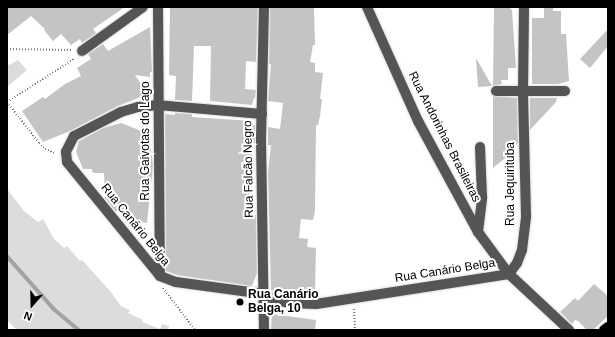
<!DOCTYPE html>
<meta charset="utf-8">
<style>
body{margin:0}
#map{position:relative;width:615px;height:337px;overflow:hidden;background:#fff;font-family:Helvetica,sans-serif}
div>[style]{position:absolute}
.green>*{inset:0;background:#dcdcdc}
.stream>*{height:3.5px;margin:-1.75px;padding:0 1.75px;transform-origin:1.75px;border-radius:1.75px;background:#a3a3a3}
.building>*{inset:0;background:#c4c4c4}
.path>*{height:2px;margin-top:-1px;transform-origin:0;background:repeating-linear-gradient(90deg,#777 0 1px,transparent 0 3px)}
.roads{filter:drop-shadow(0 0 1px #dbdbdb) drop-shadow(0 0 1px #dbdbdb)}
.minor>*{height:10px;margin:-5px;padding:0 5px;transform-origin:5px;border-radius:5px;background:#555}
.major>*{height:10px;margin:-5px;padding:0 5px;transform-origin:5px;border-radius:5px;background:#000}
.dots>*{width:11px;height:11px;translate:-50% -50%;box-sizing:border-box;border:2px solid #fff;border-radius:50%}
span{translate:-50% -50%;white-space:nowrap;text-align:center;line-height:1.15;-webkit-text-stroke:4px #fff;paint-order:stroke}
.street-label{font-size:12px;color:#000}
.poi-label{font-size:12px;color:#000;font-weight:700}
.left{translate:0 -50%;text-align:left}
.frame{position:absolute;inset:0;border:8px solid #000;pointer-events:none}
.north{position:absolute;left:12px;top:285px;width:40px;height:40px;-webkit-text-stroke:3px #fff;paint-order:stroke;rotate:200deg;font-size:11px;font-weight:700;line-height:16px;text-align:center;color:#000}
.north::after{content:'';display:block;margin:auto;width:14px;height:18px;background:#000;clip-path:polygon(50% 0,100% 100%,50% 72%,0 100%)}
</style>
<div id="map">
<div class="green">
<div style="clip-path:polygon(18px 60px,27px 70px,7px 87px,7px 63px,9px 65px)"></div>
<div style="clip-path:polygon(7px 189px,24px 211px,38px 222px,43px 219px,54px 239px,64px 248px,67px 246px,80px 261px,82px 260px,110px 291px,121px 306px,130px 310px,128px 313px,143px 320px,142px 322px,160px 329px,162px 324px,169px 326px,168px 330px,17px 330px,7px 320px)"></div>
</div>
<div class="stream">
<div style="left:7px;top:256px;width:71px;rotate:48.4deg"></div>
<div style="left:54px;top:309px;width:33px;rotate:40deg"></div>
</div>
<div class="building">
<div style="clip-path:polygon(7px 7px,125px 7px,93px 29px,96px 33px,82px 43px,80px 39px,71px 45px,61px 34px,53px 41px,44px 30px,45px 29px,31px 16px,7px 35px)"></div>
<div style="clip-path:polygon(170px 7px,258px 7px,256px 62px,246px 61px,245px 89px,256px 90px,255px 98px,254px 98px,252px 105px,210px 101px,211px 46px,194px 46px,192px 101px,175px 100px,176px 76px,169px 75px)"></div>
<div style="clip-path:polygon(270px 7px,314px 7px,315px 45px,313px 45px,310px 62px,315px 63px,315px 72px,323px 73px,320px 99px,322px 99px,320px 116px,318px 125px,316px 125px,315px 211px,313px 220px,301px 219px,299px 238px,308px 239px,307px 247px,316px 248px,315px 291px,311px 290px,310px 297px,290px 297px,271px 290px,268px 172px,271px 145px,268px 145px,268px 127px,280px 129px,283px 103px,268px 101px,271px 64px,269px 64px)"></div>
<div style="clip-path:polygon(494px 7px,509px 7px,512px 10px,516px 68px,508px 68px,508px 80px,501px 80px,502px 84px,493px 86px)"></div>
<div style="clip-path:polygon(544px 7px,553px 7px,553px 11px,561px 11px,561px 34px,566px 34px,569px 81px,558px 84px,532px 84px,532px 18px,544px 18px)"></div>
<div style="clip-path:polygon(150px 27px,152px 72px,150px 72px,150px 77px,135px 75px,148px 94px,118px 106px,70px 131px,43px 142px,22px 111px,43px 97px,45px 99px,65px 84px,81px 76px,77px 68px,91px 59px,88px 54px,103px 44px,108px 51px)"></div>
<div style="clip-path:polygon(608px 29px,608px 46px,590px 68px,580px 59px)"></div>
<div style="clip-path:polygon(476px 58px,492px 86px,478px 87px)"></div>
<div style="clip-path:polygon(493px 96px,517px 98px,518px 143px,513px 148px,509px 148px,509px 155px,493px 168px)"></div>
<div style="clip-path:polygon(530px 98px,557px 98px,556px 102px,530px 130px)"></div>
<div style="clip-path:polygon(175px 113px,192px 114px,192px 117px,252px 121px,252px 125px,255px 125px,255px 143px,252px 143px,251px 215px,256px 215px,257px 273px,252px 286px,177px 275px,166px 271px,165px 114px,175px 115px)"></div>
<div style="clip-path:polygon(121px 123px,149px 134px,153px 165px,147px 223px,132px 221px,133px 213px,115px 211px,105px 198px,104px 173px,95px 173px,92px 172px,92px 169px,83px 169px,76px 152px,79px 141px,103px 128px)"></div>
<div style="clip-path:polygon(594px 284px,608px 296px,608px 316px,593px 330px,587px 330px,578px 321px,575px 320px,572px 324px,560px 312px,575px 298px,578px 301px)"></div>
<div style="clip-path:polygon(272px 314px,316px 320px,315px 330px,271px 330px)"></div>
</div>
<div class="path">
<div style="left:7px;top:49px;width:65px;rotate:0.9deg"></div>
<div style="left:7px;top:102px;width:80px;rotate:-32.7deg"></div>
<div style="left:7px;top:102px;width:52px;rotate:52deg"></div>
<div style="left:39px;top:143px;width:8px;rotate:45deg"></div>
<div style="left:45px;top:149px;width:11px;rotate:22deg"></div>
<div style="left:163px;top:288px;width:53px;rotate:52.7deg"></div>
<div style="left:354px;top:309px;width:21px;rotate:87deg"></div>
</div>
<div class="roads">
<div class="minor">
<div style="left:158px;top:7px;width:269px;rotate:89.6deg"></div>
<div style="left:264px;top:7px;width:133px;rotate:91.3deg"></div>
<div style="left:261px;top:140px;width:190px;rotate:89.1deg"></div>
<div style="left:367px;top:7px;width:125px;rotate:65.9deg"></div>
<div style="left:418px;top:121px;width:126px;rotate:61.6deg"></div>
<div style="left:478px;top:232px;width:52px;rotate:53.6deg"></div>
<div style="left:509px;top:274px;width:82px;rotate:43deg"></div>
<div style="left:82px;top:51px;width:75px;rotate:-35.8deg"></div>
<div style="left:496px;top:91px;width:69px"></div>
<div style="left:262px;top:114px;width:104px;rotate:-175.1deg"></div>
<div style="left:158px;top:105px;width:20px;rotate:174deg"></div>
<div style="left:138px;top:107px;width:18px;rotate:164deg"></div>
<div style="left:121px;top:112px;width:53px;rotate:152.9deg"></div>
<div style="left:74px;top:136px;width:18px;rotate:117deg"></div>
<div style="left:66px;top:152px;width:10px;rotate:84deg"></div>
<div style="left:67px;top:162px;width:147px;rotate:50.8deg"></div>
<div style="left:160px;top:276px;width:17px;rotate:21deg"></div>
<div style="left:176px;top:282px;width:89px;rotate:7.8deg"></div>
<div style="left:264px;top:294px;width:13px;rotate:29deg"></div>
<div style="left:275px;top:300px;width:14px;rotate:12deg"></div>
<div style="left:289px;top:303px;width:27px;rotate:2deg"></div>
<div style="left:316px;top:304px;width:195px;rotate:-8.8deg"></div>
<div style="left:478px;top:232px;width:35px;rotate:-83deg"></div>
<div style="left:482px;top:197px;width:50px;rotate:-92.3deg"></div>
<div style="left:509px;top:274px;width:14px;rotate:-54deg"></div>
<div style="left:517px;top:263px;width:14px;rotate:-69deg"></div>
<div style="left:522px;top:250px;width:34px;rotate:-83deg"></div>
<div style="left:526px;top:216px;width:125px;rotate:-91.4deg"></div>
<div style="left:523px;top:91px;width:84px;rotate:-89.3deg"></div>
</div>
<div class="major">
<div style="left:604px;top:330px;width:5px;rotate:-37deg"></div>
</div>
</div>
<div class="dots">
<div style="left:240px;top:302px;background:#000"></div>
</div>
<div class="street-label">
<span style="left:444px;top:137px;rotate:63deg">Rua Andorinhas Brasileiras</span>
<span style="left:146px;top:141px;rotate:-90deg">Rua Gaivotas do Lago</span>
<span style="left:249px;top:169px;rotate:-91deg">Rua Falcão Negro</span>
<span style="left:511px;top:184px;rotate:-90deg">Rua Jequirituba</span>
<span style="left:135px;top:225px;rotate:51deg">Rua Canário Belga</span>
<span style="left:445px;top:271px;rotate:-9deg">Rua Canário Belga</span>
</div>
<div class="poi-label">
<span class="left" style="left:248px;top:302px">Rua Canário<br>Belga, 10</span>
</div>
<div class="frame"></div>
<div class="north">N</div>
</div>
